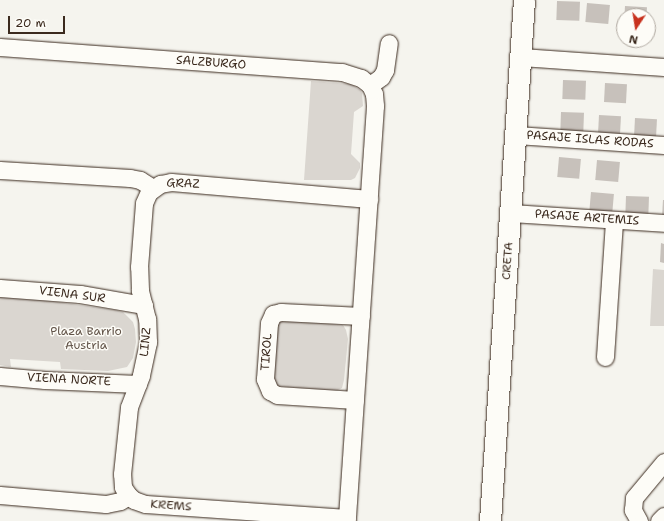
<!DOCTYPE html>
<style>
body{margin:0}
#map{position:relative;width:664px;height:521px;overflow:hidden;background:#f5f4ee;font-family:"Shantell Sans",sans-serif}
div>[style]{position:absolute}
.green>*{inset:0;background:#dad6d0}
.building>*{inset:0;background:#c7c1bb;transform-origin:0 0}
.roads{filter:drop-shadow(0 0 1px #3b2a1e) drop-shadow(0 0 1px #3b2a1e)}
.minor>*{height:17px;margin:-8.5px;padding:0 8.5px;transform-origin:8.5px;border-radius:8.5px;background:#fdfcf7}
.tertiary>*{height:21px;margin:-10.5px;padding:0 10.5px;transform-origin:10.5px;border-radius:10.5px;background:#fdfcf7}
span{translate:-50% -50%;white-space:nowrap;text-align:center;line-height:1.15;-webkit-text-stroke:3px #fdfcf7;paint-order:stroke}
.street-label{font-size:12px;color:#3b2a1e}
.park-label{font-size:12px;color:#63554a}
.north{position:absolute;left:616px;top:8px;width:40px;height:40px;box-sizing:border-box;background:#fdfcf7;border:1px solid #afa8a0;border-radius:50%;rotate:192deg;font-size:11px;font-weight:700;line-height:16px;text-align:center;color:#3b2a1e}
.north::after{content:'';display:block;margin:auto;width:14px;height:18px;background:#c8321e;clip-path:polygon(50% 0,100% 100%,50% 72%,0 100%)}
.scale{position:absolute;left:8px;top:16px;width:57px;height:18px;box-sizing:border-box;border:2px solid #3b2a1e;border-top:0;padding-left:5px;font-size:12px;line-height:14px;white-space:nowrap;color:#3b2a1e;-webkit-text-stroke:3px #fdfcf7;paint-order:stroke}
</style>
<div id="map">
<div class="green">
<div style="clip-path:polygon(311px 81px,351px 84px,360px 90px,362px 93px,363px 106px,354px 112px,351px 154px,360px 163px,360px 168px,355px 178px,351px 180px,304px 180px)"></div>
<div style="clip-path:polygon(653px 269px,664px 270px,664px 326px,650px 326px)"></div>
<div style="clip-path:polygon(0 296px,43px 300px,115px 310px,123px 312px,133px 322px,135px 329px,136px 342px,133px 358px,127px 367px,108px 371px,61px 369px,60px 362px,10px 359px,11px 367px,0 365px)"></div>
<div style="clip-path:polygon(284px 320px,343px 325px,346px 330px,348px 339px,344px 380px,342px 388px,336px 391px,276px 386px,272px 378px,275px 329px,281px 321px)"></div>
</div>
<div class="building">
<div style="left:557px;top:1px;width:23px;height:19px;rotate:2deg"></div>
<div style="left:587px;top:3px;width:23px;height:19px;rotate:5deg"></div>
<div style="left:625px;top:6px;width:22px;height:10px;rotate:3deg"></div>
<div style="left:563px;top:80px;width:23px;height:19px;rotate:2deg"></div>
<div style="left:605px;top:83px;width:22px;height:19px;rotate:3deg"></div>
<div style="left:561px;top:112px;width:23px;height:19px;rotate:2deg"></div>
<div style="left:599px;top:115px;width:22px;height:19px;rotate:3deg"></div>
<div style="left:635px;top:118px;width:22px;height:19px;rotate:3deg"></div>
<div style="left:559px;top:157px;width:22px;height:20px;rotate:5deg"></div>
<div style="left:597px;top:160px;width:23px;height:20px;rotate:5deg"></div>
<div style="left:591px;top:192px;width:23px;height:20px;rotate:5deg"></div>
<div style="left:626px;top:196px;width:23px;height:19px;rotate:2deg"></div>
<div style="clip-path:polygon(663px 200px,664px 200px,664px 217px,662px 217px)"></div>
<div style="clip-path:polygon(661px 243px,664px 244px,664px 263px,660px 262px)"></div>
</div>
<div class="roads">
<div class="minor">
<div style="left:0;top:47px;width:343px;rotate:4.2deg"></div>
<div style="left:342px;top:72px;width:20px;rotate:18deg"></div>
<div style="left:361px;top:78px;width:11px;rotate:38deg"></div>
<div style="left:370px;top:85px;width:10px;rotate:66deg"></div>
<div style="left:374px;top:94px;width:12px;rotate:85deg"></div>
<div style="left:375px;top:106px;width:416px;rotate:93.9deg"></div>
<div style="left:521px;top:57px;width:143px;rotate:4deg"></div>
<div style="left:370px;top:85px;width:14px;rotate:-36deg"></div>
<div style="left:381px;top:77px;width:8px;rotate:-60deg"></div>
<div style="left:385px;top:70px;width:27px;rotate:-82deg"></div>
<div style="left:516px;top:135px;width:148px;rotate:3.9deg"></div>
<div style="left:0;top:170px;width:130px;rotate:3.5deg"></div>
<div style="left:130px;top:178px;width:10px;rotate:11deg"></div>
<div style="left:140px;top:180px;width:15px;rotate:32deg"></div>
<div style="left:511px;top:213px;width:153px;rotate:3.7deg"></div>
<div style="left:0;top:288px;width:80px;rotate:4.3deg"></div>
<div style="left:80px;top:294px;width:65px;rotate:9.8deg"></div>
<div style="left:605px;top:357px;width:137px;rotate:-86.2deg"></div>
<div style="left:0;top:376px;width:45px;rotate:5.1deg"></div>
<div style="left:45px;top:380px;width:93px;rotate:2.5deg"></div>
<div style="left:355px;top:400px;width:78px;rotate:-176.3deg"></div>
<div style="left:277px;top:395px;width:8px;rotate:-150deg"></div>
<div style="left:270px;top:391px;width:13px;rotate:-113deg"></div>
<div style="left:265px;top:379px;width:56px;rotate:-85.9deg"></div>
<div style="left:269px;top:323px;width:10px;rotate:-66deg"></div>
<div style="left:273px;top:314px;width:8px;rotate:-14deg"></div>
<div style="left:281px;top:312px;width:80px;rotate:2.9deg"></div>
<div style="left:0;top:495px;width:106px;rotate:4.9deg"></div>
<div style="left:106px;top:504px;width:14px;rotate:-12deg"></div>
<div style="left:120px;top:501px;width:10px;rotate:-29deg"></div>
<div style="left:347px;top:518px;width:202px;rotate:-176deg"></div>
<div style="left:145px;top:504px;width:12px;rotate:-160deg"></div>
<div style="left:134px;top:500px;width:6px;rotate:-141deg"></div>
<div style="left:129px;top:496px;width:11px;rotate:-124deg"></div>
<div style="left:123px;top:487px;width:13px;rotate:-94deg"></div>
<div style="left:122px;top:474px;width:67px;rotate:-84deg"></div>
<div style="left:129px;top:407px;width:34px;rotate:-69deg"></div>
<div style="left:141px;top:375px;width:34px;rotate:-78deg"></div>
<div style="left:148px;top:342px;width:23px;rotate:-92deg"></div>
<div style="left:147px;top:319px;width:30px;rotate:-104deg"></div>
<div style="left:140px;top:290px;width:23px;rotate:-92deg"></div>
<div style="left:139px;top:267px;width:64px;rotate:-85.5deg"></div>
<div style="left:144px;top:203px;width:12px;rotate:-66deg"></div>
<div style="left:149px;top:192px;width:14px;rotate:-36deg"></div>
<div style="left:160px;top:184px;width:11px;rotate:-10deg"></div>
<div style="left:171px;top:182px;width:199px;rotate:4.9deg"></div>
<div style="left:639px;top:521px;width:13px;rotate:-119deg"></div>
<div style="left:633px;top:510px;width:12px;rotate:-85deg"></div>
<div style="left:634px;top:498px;width:47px;rotate:-50.2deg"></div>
<div style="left:659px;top:521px;width:7px;rotate:-45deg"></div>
</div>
<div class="tertiary">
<div style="left:490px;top:521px;width:522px;rotate:-86.27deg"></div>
</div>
</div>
<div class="street-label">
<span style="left:211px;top:63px;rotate:4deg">SALZBURGO</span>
<span style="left:590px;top:140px;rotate:4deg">PASAJE ISLAS RODAS</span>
<span style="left:183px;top:184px;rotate:2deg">GRAZ</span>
<span style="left:587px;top:218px;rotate:4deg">PASAJE ARTEMIS</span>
<span style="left:508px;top:261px;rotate:-86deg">CRETA</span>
<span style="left:72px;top:295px;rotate:7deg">VIENA SUR</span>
<span style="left:146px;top:342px;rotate:-85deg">LINZ</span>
<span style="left:267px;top:352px;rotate:-86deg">TIROL</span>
<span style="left:69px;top:380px;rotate:3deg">VIENA NORTE</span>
<span style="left:171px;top:506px;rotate:4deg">KREMS</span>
</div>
<div class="park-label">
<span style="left:86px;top:339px">Plaza Barrio<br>Austria</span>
</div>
<div class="north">N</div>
<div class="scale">20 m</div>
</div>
